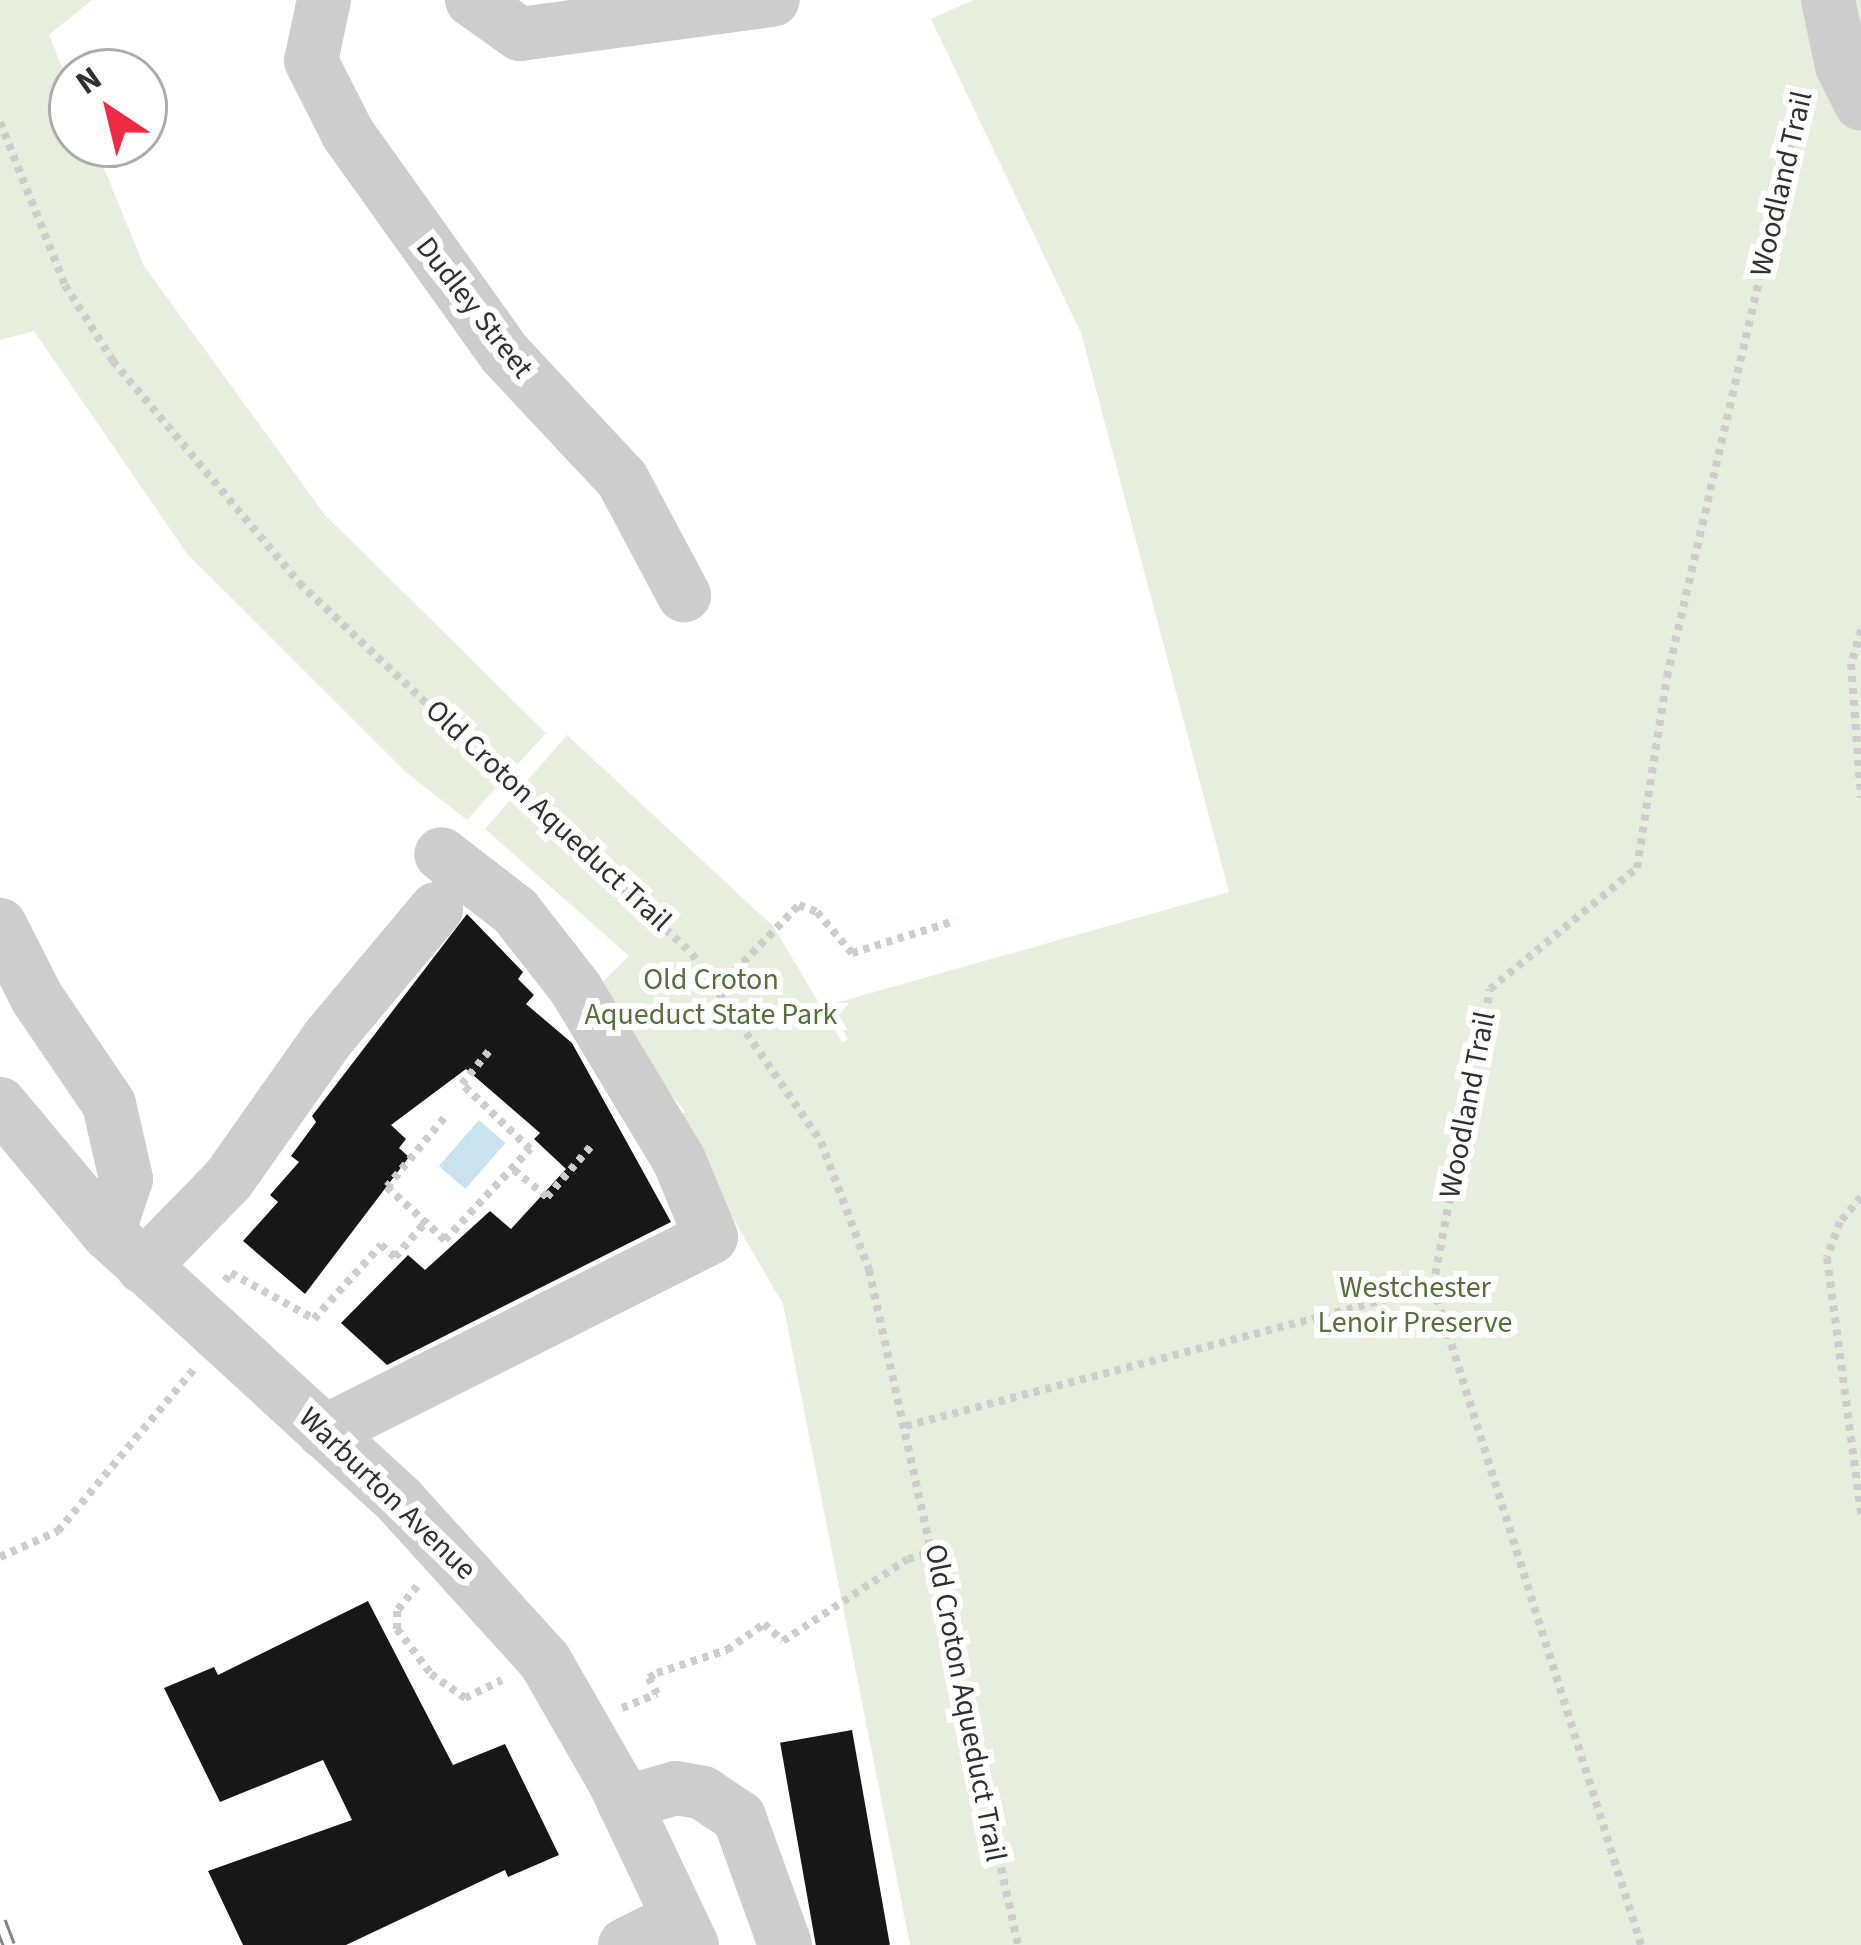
<!DOCTYPE html>
<style>
body{margin:0}
#map{position:relative;width:1861px;height:1945px;overflow:hidden;background:#fff;font-family:"Source Sans 3",sans-serif}
div>[style]{position:absolute}
.green>*{inset:0;background:#e7eede}
.water>*{inset:0;background:#c9e2ee;transform-origin:0 0}
.building>*{inset:0;background:#171717;transform-origin:0 0}
.path>*{height:8px;margin-top:-4px;transform-origin:0;background:repeating-linear-gradient(90deg,#cdcdcd 0 6px,transparent 0 12px)}
.minor>*{height:54px;margin:-27px;padding:0 27px;transform-origin:27px;border-radius:27px;background:#cdcdcd}
.rail>*{height:14px;margin-top:-7px;transform-origin:0;background:repeating-linear-gradient(90deg,#fff 0 27px,#858585 0 54px);box-sizing:border-box;border-block:3px solid #858585}
span{translate:-50% -50%;white-space:nowrap;text-align:center;line-height:1.15;-webkit-text-stroke:12px #fff;paint-order:stroke}
.street-label{font-size:30px;color:#303030}
.park-label{font-size:30px;color:#566f3b}
.north{position:absolute;left:48px;top:48px;width:120px;height:120px;box-sizing:border-box;background:#fff;border:3px solid #acacac;border-radius:50%;rotate:325deg;font-size:33px;font-weight:700;line-height:48px;text-align:center;color:#303030}
.north::after{content:'';display:block;margin:auto;width:42px;height:54px;background:#ee2b45;clip-path:polygon(50% 0,100% 100%,50% 72%,0 100%)}
</style>
<div id="map">
<div class="green">
<div style="clip-path:polygon(0 0,92px 0,49px 35px,72px 91px,72px 144px,94px 144px,144px 266px,325px 515px,546px 733px,467px 820px,407px 773px,188px 555px,34px 331px,0 340px)"></div>
<div style="clip-path:polygon(973px 0,1861px 0,1861px 1945px,910px 1945px,783px 1304px,674px 1118px,685px 1112px,592px 992px,629px 956px,485px 829px,567px 735px,773px 926px,842px 1042px,848px 1039px,828px 1005px,1229px 892px,1081px 333px,931px 19px)"></div>
</div>
<div class="water">
<div style="left:479px;top:1120px;width:35px;height:61px;rotate:41deg"></div>
</div>
<div class="building">
<div style="clip-path:polygon(467px 914px,523px 972px,518px 979px,534px 995px,526px 1004px,572px 1043px,671px 1222px,387px 1365px,341px 1323px,408px 1255px,425px 1270px,490px 1211px,511px 1229px,566px 1169px,534px 1139px,540px 1133px,466px 1069px,391px 1125px,406px 1139px,399px 1148px,409px 1157px,305px 1294px,243px 1241px,278px 1202px,270px 1195px,299px 1162px,291px 1156px,316px 1122px,312px 1116px)"></div>
<div style="clip-path:polygon(368px 1601px,453px 1765px,505px 1744px,559px 1855px,508px 1877px,505px 1870px,346px 1945px,243px 1945px,208px 1871px,352px 1820px,323px 1760px,220px 1802px,164px 1688px,214px 1667px,218px 1675px)"></div>
<div style="left:852px;top:1730px;width:218px;height:73px;rotate:80deg"></div>
</div>
<div class="path">
<div style="left:0;top:122px;width:175px;rotate:68.3deg"></div>
<div style="left:65px;top:285px;width:90px;rotate:57.7deg"></div>
<div style="left:113px;top:361px;width:290px;rotate:50deg"></div>
<div style="left:299px;top:583px;width:540px;rotate:43.35deg"></div>
<div style="left:692px;top:954px;width:228px;rotate:55.5deg"></div>
<div style="left:821px;top:1142px;width:137px;rotate:69.4deg"></div>
<div style="left:869px;top:1270px;width:691px;rotate:77.55deg"></div>
<div style="left:1861px;top:630px;width:35px;rotate:106deg"></div>
<div style="left:1851px;top:664px;width:134px;rotate:85.7deg"></div>
<div style="left:718px;top:988px;width:116px;rotate:-45.7deg"></div>
<div style="left:799px;top:905px;width:19px;rotate:21deg"></div>
<div style="left:817px;top:912px;width:54px;rotate:49.5deg"></div>
<div style="left:852px;top:953px;width:108px;rotate:-17.3deg"></div>
<div style="left:444px;top:1118px;width:89px;rotate:129.6deg"></div>
<div style="left:387px;top:1187px;width:79px;rotate:42.4deg"></div>
<div style="left:445px;top:1240px;width:125px;rotate:-47deg"></div>
<div style="left:530px;top:1149px;width:94px;rotate:-136.3deg"></div>
<div style="left:462px;top:1084px;width:43px;rotate:-50.7deg"></div>
<div style="left:514px;top:1170px;width:43px;rotate:39.3deg"></div>
<div style="left:547px;top:1197px;width:69px;rotate:-49.1deg"></div>
<div style="left:1861px;top:1197px;width:33px;rotate:130deg"></div>
<div style="left:1840px;top:1222px;width:38px;rotate:110deg"></div>
<div style="left:1827px;top:1258px;width:258px;rotate:82.4deg"></div>
<div style="left:225px;top:1281px;width:10px;rotate:-53deg"></div>
<div style="left:231px;top:1273px;width:95px;rotate:29deg"></div>
<div style="left:314px;top:1319px;width:100px;rotate:-47.8deg"></div>
<div style="left:381px;top:1245px;width:18px;rotate:41deg"></div>
<div style="left:395px;top:1257px;width:45px;rotate:-48.6deg"></div>
<div style="left:906px;top:1426px;width:545px;rotate:-14.78deg"></div>
<div style="left:0;top:1557px;width:64px;rotate:-24.1deg"></div>
<div style="left:58px;top:1531px;width:212px;rotate:-50deg"></div>
<div style="left:417px;top:1586px;width:32px;rotate:129deg"></div>
<div style="left:397px;top:1611px;width:18px;rotate:90deg"></div>
<div style="left:397px;top:1629px;width:56px;rotate:52.9deg"></div>
<div style="left:431px;top:1674px;width:42px;rotate:35.2deg"></div>
<div style="left:465px;top:1698px;width:41px;rotate:-25.9deg"></div>
<div style="left:622px;top:1708px;width:38px;rotate:-22deg"></div>
<div style="left:657px;top:1694px;width:18px;rotate:-117deg"></div>
<div style="left:649px;top:1678px;width:9px;rotate:-32deg"></div>
<div style="left:657px;top:1673px;width:74px;rotate:-18.2deg"></div>
<div style="left:727px;top:1650px;width:45px;rotate:-35.1deg"></div>
<div style="left:764px;top:1624px;width:25px;rotate:42deg"></div>
<div style="left:783px;top:1641px;width:149px;rotate:-33.3deg"></div>
<div style="left:908px;top:1559px;width:28px;rotate:-17deg"></div>
<div style="left:1641px;top:1945px;width:691px;rotate:-107.52deg"></div>
<div style="left:1433px;top:1286px;width:302px;rotate:-79.1deg"></div>
<div style="left:1490px;top:989px;width:190px;rotate:-39.5deg"></div>
<div style="left:1637px;top:868px;width:193px;rotate:-81.1deg"></div>
<div style="left:1667px;top:677px;width:602px;rotate:-76.93deg"></div>
</div>
<div class="minor">
<div style="left:324px;top:0;width:62px;rotate:102deg"></div>
<div style="left:311px;top:61px;width:82px;rotate:63.1deg"></div>
<div style="left:348px;top:134px;width:270px;rotate:54.5deg"></div>
<div style="left:505px;top:354px;width:171px;rotate:46.9deg"></div>
<div style="left:622px;top:479px;width:132px;rotate:61.9deg"></div>
<div style="left:472px;top:0;width:59px;rotate:35.3deg"></div>
<div style="left:520px;top:34px;width:255px;rotate:-7.7deg"></div>
<div style="left:1828px;top:0;width:67px;rotate:78deg"></div>
<div style="left:1842px;top:66px;width:42px;rotate:63.4deg"></div>
<div style="left:0;top:925px;width:82px;rotate:63.1deg"></div>
<div style="left:37px;top:998px;width:128px;rotate:55.8deg"></div>
<div style="left:109px;top:1104px;width:77px;rotate:77.2deg"></div>
<div style="left:126px;top:1179px;width:57px;rotate:108.4deg"></div>
<div style="left:0;top:1104px;width:168px;rotate:50.1deg"></div>
<div style="left:108px;top:1233px;width:396px;rotate:42.5deg"></div>
<div style="left:400px;top:1501px;width:216px;rotate:47.8deg"></div>
<div style="left:545px;top:1661px;width:138px;rotate:60.1deg"></div>
<div style="left:614px;top:1781px;width:182px;rotate:64.6deg"></div>
<div style="left:143px;top:1267px;width:122px;rotate:-45.7deg"></div>
<div style="left:228px;top:1180px;width:175px;rotate:-54.8deg"></div>
<div style="left:329px;top:1037px;width:167px;rotate:-50.1deg"></div>
<div style="left:324px;top:1432px;width:433px;rotate:-26.7deg"></div>
<div style="left:711px;top:1237px;width:83px;rotate:-112.6deg"></div>
<div style="left:679px;top:1160px;width:200px;rotate:-121.1deg"></div>
<div style="left:576px;top:989px;width:99px;rotate:-128deg"></div>
<div style="left:515px;top:911px;width:93px;rotate:-142.4deg"></div>
<div style="left:624px;top:1803px;width:54px;rotate:-16.1deg"></div>
<div style="left:676px;top:1788px;width:27px;rotate:10deg"></div>
<div style="left:703px;top:1793px;width:43px;rotate:33.7deg"></div>
<div style="left:739px;top:1817px;width:136px;rotate:70.2deg"></div>
<div style="left:625px;top:1945px;width:60px;rotate:-26.6deg"></div>
</div>
<div class="rail">
<div style="left:0;top:1922px;width:25px;rotate:69deg"></div>
</div>
<div class="street-label">
<span style="left:1782px;top:184px;rotate:-77deg">Woodland Trail</span>
<span style="left:474px;top:308px;rotate:52deg">Dudley Street</span>
<span style="left:548px;top:816px;rotate:43deg">Old Croton Aqueduct Trail</span>
<span style="left:1468px;top:1105px;rotate:-79deg">Woodland Trail</span>
<span style="left:387px;top:1494px;rotate:44deg">Warburton Avenue</span>
<span style="left:965px;top:1703px;rotate:79deg">Old Croton Aqueduct Trail</span>
</div>
<div class="park-label">
<span style="left:711px;top:997px">Old Croton<br>Aqueduct State Park</span>
<span style="left:1415px;top:1305px">Westchester<br>Lenoir Preserve</span>
</div>
<div class="north">N</div>
</div>
